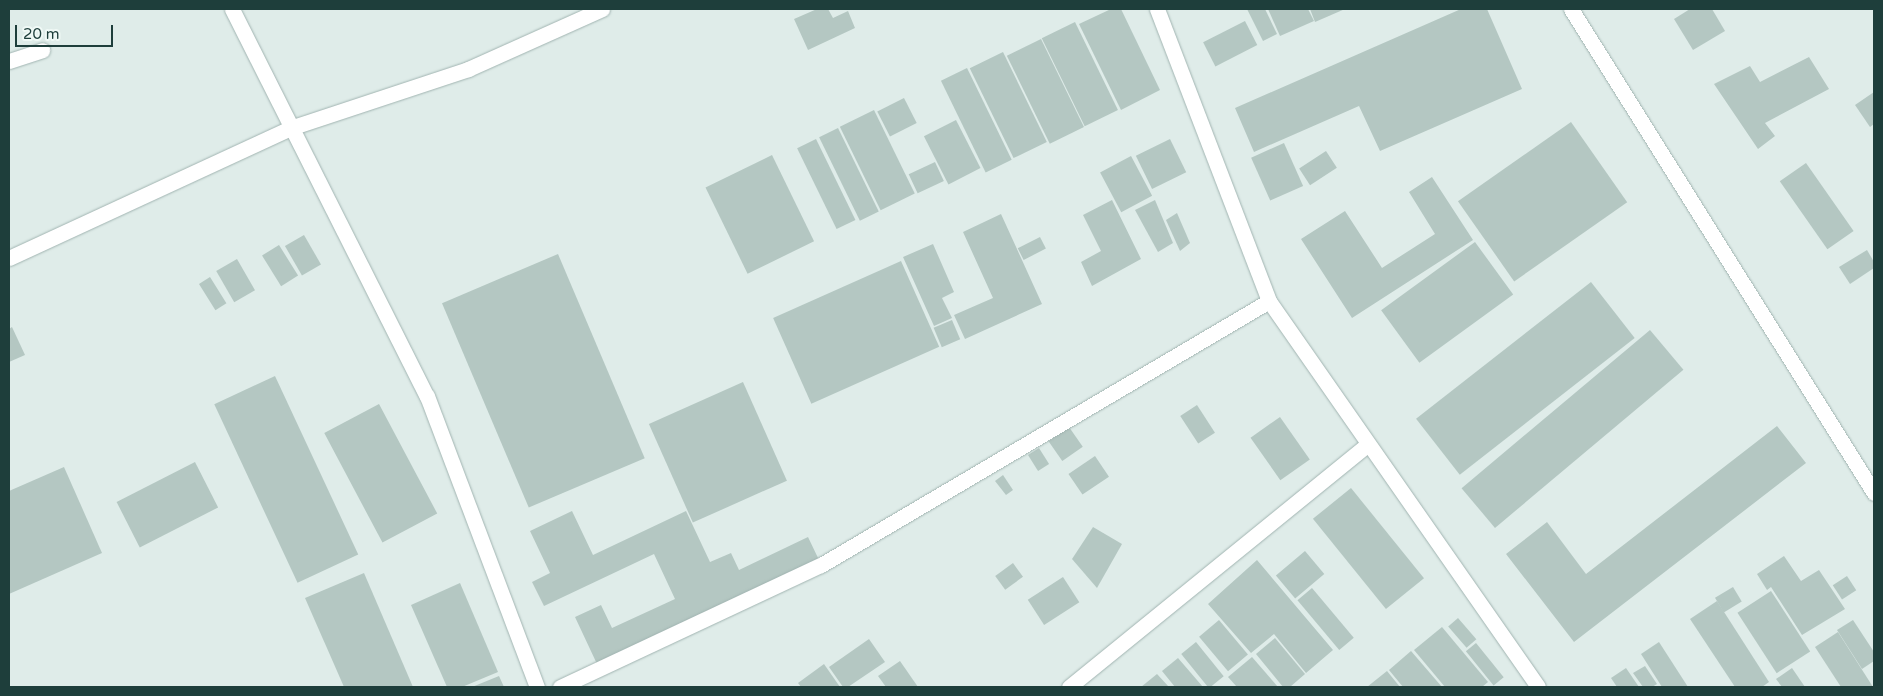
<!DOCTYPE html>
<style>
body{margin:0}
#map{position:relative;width:1883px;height:696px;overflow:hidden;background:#dfece9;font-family:"Varela Round",sans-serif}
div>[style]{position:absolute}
.building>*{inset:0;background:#b4c7c2;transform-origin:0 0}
.roads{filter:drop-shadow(0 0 1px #a1b4b1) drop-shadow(0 0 1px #a1b4b1)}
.minor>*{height:15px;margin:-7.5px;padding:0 7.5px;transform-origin:7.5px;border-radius:7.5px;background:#fff}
span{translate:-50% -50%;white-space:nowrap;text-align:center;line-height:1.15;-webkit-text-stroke:4px #f0f9f6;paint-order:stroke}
.frame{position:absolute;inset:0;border:10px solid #1e3e3b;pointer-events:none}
.scale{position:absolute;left:15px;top:25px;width:98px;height:22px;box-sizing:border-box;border:2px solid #1e3e3b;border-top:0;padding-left:6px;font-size:15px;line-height:18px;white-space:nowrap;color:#1e3e3b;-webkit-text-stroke:4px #f0f9f6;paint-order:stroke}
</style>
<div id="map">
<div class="building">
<div style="clip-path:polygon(817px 9px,828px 9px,833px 18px,848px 11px,855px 28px,808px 50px,794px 19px)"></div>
<div style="clip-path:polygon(1111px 9px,1121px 9px,1160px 90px,1121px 110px,1079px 24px)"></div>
<div style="clip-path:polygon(1247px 9px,1265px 9px,1277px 34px,1263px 41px)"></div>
<div style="clip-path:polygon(1268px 9px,1308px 9px,1314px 21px,1280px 36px)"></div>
<div style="clip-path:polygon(1310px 9px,1345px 9px,1315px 22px)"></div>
<div style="clip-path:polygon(1461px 9px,1487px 9px,1522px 89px,1380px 151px,1359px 106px,1254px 152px,1235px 108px)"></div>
<div style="clip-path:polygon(1690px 9px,1712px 9px,1725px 31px,1693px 50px,1674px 19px)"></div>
<div style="left:1245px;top:21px;width:27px;height:47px;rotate:63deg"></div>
<div style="left:1075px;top:22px;width:98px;height:37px;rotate:64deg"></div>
<div style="left:1041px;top:39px;width:98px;height:38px;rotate:64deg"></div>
<div style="left:1003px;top:52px;width:100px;height:37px;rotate:64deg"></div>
<div style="clip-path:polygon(1809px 57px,1829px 89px,1765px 123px,1775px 136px,1758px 149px,1714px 84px,1750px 66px,1760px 82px)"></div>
<div style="left:967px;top:68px;width:102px;height:29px;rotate:64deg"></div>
<div style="clip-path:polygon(1874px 92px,1874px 124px,1870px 127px,1855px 105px)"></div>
<div style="left:904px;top:98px;width:28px;height:30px;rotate:63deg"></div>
<div style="left:874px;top:110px;width:93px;height:38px;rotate:64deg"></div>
<div style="left:956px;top:120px;width:54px;height:36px;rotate:63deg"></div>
<div style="left:1571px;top:122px;width:98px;height:138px;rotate:55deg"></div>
<div style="left:838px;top:128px;width:93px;height:21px;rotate:64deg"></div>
<div style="left:816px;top:139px;width:90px;height:21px;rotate:64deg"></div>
<div style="left:1170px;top:139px;width:37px;height:38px;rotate:64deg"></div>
<div style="left:1284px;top:143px;width:47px;height:36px;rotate:66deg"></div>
<div style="left:1326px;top:151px;width:20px;height:32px;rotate:57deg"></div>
<div style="left:772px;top:155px;width:96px;height:74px;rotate:64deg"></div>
<div style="left:1131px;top:156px;width:45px;height:35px;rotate:62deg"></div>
<div style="left:935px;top:162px;width:21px;height:29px;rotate:65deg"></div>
<div style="left:1806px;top:163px;width:83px;height:32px;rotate:55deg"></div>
<div style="clip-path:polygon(1432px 177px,1473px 240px,1352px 318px,1301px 239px,1345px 211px,1382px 268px,1435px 234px,1409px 192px)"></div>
<div style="clip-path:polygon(1112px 200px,1141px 259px,1092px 286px,1081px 262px,1101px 251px,1083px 215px)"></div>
<div style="clip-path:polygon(1155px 200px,1173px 243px,1158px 252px,1135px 210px)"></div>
<div style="clip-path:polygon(1177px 213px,1190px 243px,1180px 251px,1166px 220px)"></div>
<div style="clip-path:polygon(1001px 214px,1042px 304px,965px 339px,954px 315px,993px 298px,963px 232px)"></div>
<div style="left:304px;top:235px;width:34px;height:22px;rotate:60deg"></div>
<div style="left:1040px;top:237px;width:13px;height:25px;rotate:63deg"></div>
<div style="left:1475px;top:242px;width:65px;height:116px;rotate:54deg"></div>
<div style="clip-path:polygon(933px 244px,954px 292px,942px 298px,952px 318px,934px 326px,903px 257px)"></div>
<div style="left:279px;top:245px;width:36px;height:20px;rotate:58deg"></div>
<div style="clip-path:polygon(1867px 250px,1874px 262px,1874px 268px,1850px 284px,1839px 267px)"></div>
<div style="left:558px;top:254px;width:222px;height:126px;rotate:67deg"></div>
<div style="left:237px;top:259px;width:36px;height:24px;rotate:60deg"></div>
<div style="left:901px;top:261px;width:94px;height:140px;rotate:66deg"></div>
<div style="left:210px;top:277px;width:31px;height:13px;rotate:58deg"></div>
<div style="left:1591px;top:282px;width:71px;height:222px;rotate:52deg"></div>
<div style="left:952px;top:320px;width:21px;height:20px;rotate:67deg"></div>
<div style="clip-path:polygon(12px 327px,25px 355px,9px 362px,9px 329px)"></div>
<div style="left:1650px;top:330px;width:52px;height:246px;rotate:50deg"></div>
<div style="left:275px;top:376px;width:197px;height:67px;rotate:65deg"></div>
<div style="left:743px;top:382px;width:108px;height:103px;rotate:66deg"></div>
<div style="left:379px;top:404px;width:124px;height:62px;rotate:62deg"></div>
<div style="left:1197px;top:405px;width:33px;height:20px;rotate:57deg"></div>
<div style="left:1280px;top:417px;width:52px;height:36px;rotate:55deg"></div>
<div style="clip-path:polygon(1777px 426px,1806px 463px,1574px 642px,1506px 554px,1547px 522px,1586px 574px)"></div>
<div style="left:1069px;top:427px;width:24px;height:25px;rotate:55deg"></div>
<div style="left:1039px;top:448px;width:19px;height:13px;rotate:58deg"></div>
<div style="left:1095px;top:456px;width:25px;height:32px;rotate:56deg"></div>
<div style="left:195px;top:462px;width:51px;height:88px;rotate:63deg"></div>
<div style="clip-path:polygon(64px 467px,102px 553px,9px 594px,9px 491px)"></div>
<div style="clip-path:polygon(1003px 475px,1013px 490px,1006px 495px,995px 481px)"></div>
<div style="left:1351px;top:488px;width:116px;height:49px;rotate:51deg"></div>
<div style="clip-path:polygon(572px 511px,593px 555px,686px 511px,710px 562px,731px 553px,739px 570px,808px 537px,819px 560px,597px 664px,575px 617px,601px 605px,612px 628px,675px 599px,654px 554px,544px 606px,532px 582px,550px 573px,530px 531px)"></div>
<div style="clip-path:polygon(1093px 527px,1122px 544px,1097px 588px,1072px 559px)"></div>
<div style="left:1305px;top:551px;width:30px;height:38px;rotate:50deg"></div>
<div style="clip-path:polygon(1784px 556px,1801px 581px,1819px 570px,1845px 609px,1802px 635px,1771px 587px,1767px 590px,1757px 574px)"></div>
<div style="clip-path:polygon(1257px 560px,1333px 650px,1306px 673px,1274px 634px,1251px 653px,1208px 604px)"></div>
<div style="left:1013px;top:563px;width:17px;height:22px;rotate:54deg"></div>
<div style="clip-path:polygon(364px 573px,413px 687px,344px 687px,305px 598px)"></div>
<div style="left:1847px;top:576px;width:17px;height:17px;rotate:57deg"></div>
<div style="left:1063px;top:577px;width:30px;height:42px;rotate:57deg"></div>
<div style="clip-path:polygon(460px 583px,498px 672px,462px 687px,447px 687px,411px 605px)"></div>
<div style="left:1733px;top:587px;width:17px;height:21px;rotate:59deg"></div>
<div style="left:1312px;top:588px;width:65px;height:19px;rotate:50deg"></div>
<div style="left:1771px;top:591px;width:72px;height:40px;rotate:57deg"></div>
<div style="clip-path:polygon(1717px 601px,1769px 682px,1762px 687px,1735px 687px,1690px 619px)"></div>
<div style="left:1458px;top:618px;width:28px;height:13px;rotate:49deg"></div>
<div style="left:1219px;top:620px;width:45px;height:26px;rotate:50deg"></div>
<div style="clip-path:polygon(1853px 620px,1874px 652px,1874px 661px,1862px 669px,1837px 630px)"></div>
<div style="clip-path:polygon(1442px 627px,1488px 682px,1482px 687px,1445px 687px,1414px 650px)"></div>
<div style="clip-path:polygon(1838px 632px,1873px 687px,1841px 687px,1815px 647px)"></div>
<div style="clip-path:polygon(1275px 638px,1305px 674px,1290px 687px,1283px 687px,1256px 654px)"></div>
<div style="clip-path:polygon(869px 639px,885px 662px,848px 687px,843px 687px,829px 667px)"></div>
<div style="left:1196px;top:642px;width:44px;height:19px;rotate:51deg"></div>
<div style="clip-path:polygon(1659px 642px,1688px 687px,1662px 687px,1641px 654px)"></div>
<div style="left:1476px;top:643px;width:44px;height:13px;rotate:51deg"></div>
<div style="clip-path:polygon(1411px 651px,1442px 687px,1403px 687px,1389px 670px)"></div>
<div style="clip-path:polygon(1252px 657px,1278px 687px,1237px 687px,1228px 677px)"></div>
<div style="clip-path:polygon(1178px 658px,1203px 687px,1175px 687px,1162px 671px)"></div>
<div style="clip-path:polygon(900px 661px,918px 687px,886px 687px,878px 676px)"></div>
<div style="clip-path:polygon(824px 664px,840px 687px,801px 687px,798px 683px)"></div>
<div style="clip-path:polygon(1645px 666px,1657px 684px,1652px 687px,1643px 687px,1633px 673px)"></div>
<div style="clip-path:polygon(1626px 668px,1639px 687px,1617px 687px,1611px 678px)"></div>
<div style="clip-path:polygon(1792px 668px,1805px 687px,1782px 687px,1776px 679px)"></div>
<div style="clip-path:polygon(1387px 671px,1400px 687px,1367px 687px)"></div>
<div style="clip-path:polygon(1157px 674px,1169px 687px,1141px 687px)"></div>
<div style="clip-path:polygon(499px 676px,504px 687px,472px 687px)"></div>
</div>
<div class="roads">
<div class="minor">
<div style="left:232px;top:9px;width:433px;rotate:63.3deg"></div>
<div style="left:427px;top:396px;width:311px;rotate:69.3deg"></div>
<div style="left:1157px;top:9px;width:313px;rotate:69deg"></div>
<div style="left:1571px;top:9px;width:571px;rotate:57.95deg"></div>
<div style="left:9px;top:61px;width:35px;rotate:-18deg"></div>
<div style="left:9px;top:258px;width:310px;rotate:-24.8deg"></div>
<div style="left:290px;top:128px;width:188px;rotate:-18.3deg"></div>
<div style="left:468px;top:69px;width:147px;rotate:-24.1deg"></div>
<div style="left:560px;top:687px;width:288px;rotate:-25.1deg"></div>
<div style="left:821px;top:565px;width:520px;rotate:-30.51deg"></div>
<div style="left:1269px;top:301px;width:470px;rotate:55.1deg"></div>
<div style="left:1069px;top:687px;width:384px;rotate:-39.1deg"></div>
</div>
</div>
<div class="frame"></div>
<div class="scale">20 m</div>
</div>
